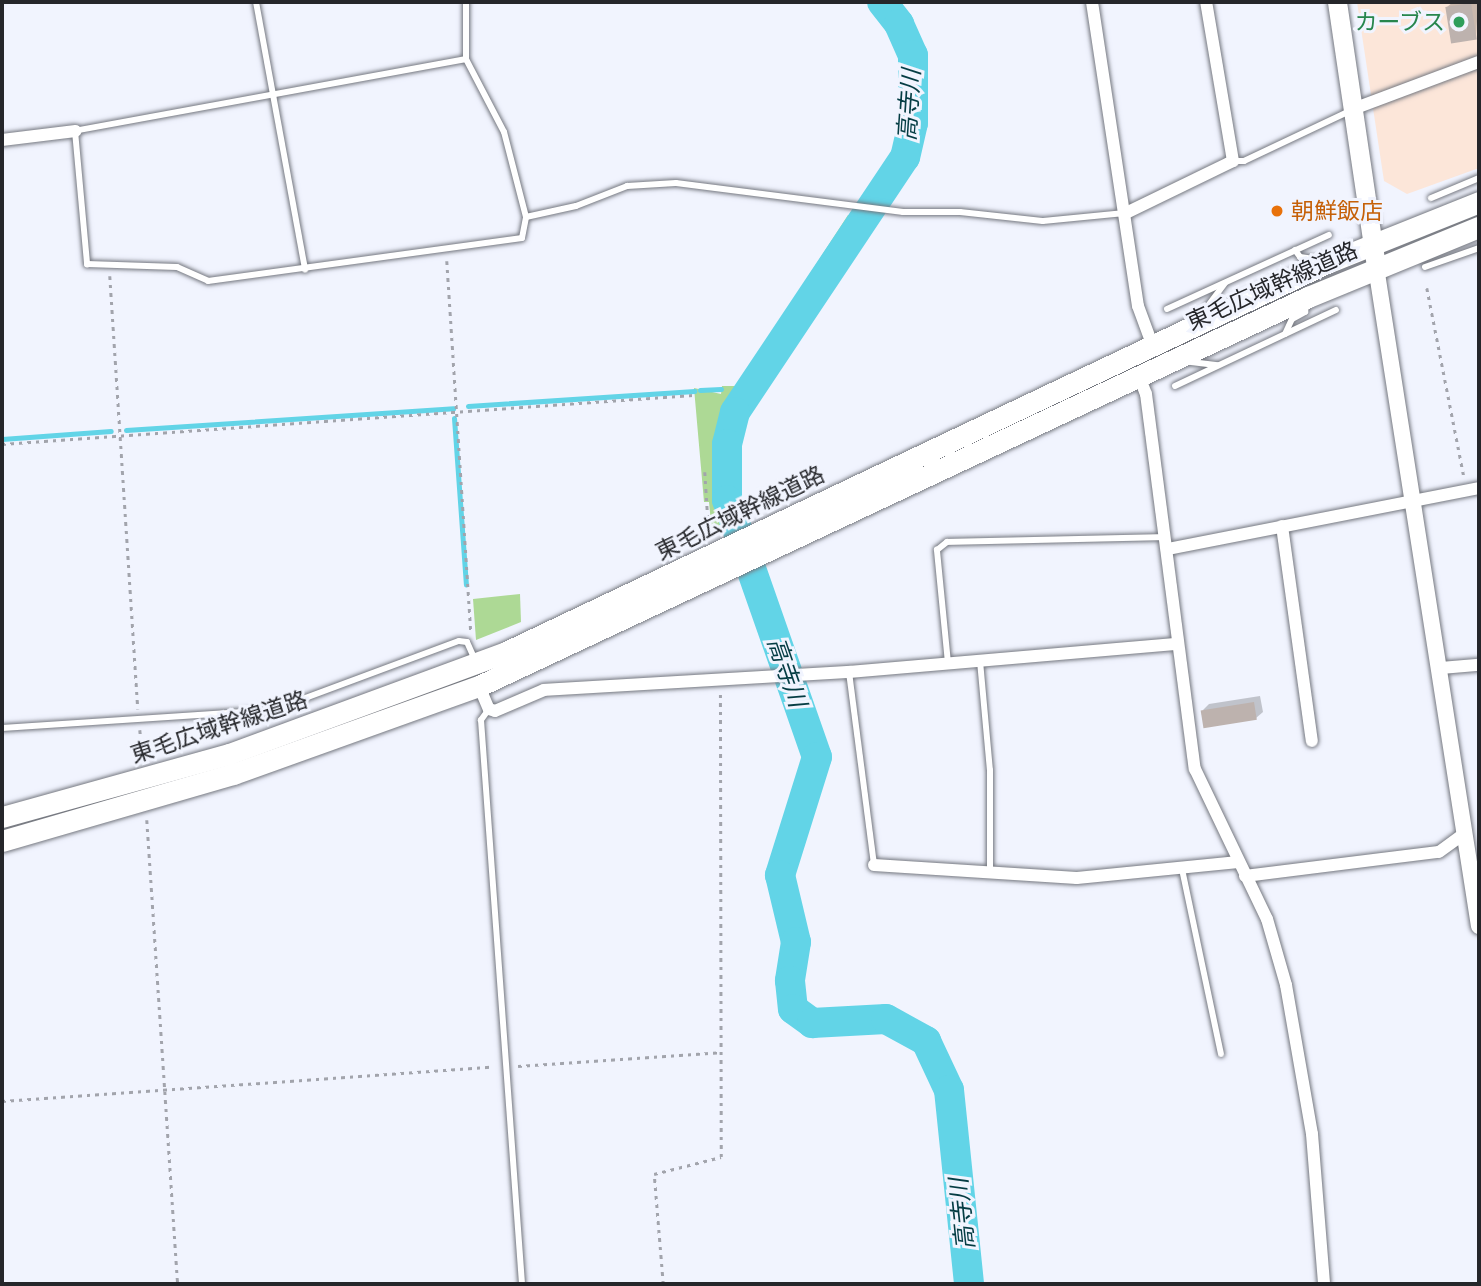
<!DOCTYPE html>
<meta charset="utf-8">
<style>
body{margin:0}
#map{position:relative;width:1481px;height:1286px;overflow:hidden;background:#f1f4fe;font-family:"Space Grotesk","Noto Sans JP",sans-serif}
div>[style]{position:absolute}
.commercial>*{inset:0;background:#fce6d9}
.green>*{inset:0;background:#add995}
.shadow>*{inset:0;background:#0003}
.stream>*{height:5px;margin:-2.5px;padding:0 2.5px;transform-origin:2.5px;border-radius:2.5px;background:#62d4e7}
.river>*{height:30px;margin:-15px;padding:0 15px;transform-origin:15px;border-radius:15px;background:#62d4e7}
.building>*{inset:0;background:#bdb2ae;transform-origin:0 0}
.path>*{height:2.5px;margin-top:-1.25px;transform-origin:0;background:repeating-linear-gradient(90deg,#a2a4ac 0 3.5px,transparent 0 8.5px)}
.roads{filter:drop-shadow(0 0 2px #757880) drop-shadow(0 0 2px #757880)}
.service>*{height:6px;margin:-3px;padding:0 3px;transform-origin:3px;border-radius:3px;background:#fff}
.minor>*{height:12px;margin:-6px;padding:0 6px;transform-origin:6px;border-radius:6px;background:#fff}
.tertiary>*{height:16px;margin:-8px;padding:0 8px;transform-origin:8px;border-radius:8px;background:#fff}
.secondary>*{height:19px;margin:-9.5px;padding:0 9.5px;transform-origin:9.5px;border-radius:9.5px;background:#fff}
.trunk>*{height:21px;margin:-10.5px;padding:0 10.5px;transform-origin:10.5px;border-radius:10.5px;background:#fff}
.dots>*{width:19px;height:19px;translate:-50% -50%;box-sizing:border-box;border:4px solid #f1f4fe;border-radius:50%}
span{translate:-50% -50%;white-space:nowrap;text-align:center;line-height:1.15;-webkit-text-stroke:6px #f1f4fe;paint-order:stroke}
.leisure-label{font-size:23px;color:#27864d}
.right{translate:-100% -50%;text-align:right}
.food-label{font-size:23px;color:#c56008}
.left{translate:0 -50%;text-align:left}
.street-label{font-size:23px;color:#25262a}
.water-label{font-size:24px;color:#053d44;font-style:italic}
.frame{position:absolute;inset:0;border:4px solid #25262a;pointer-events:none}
</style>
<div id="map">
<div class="commercial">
<div style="clip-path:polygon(1357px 2px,1479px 2px,1479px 168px,1407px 194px,1384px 181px)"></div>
</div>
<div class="green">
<div style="clip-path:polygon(848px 215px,856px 217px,726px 415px,719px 468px,720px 504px,727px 524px,712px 533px,709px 502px,704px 502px,694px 388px,721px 394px,722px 386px,737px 386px)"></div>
<div style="clip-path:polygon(520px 594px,521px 622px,476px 640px,473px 599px)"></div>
</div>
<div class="shadow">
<div style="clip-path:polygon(1453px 2px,1478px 2px,1476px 39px,1447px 7px)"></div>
<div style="clip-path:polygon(1260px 696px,1263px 712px,1256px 718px,1203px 710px,1209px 704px)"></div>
</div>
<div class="stream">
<div style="left:700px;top:390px;width:21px;rotate:-3deg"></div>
<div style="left:468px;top:406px;width:227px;rotate:-3.8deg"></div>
<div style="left:454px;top:418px;width:167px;rotate:85.9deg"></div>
<div style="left:126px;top:430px;width:328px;rotate:-3.8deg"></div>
<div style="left:2px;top:439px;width:109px;rotate:-4.2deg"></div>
</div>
<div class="river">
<div style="left:882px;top:2px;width:28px;rotate:52deg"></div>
<div style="left:899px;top:24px;width:34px;rotate:66deg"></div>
<div style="left:913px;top:55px;width:68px;rotate:90deg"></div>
<div style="left:913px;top:123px;width:35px;rotate:103deg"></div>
<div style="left:905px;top:157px;width:306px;rotate:123.7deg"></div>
<div style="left:735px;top:412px;width:33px;rotate:104deg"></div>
<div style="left:727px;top:444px;width:56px;rotate:90deg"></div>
<div style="left:727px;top:500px;width:272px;rotate:70.7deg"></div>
<div style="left:817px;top:757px;width:124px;rotate:107.4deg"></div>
<div style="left:780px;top:875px;width:69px;rotate:76.6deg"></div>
<div style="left:796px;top:942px;width:39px;rotate:99deg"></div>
<div style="left:790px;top:981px;width:28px;rotate:84deg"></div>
<div style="left:793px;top:1009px;width:24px;rotate:36deg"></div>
<div style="left:812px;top:1023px;width:74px;rotate:-3.1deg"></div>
<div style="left:886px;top:1019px;width:46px;rotate:28.8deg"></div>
<div style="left:926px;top:1041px;width:54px;rotate:64.9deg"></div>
<div style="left:949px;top:1090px;width:195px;rotate:84.1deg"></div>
</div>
<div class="building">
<div style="left:1471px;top:3px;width:37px;height:26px;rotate:81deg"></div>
<div style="left:1254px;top:702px;width:18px;height:54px;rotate:81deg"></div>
</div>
<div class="path">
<div style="left:447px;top:261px;width:371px;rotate:86.3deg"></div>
<div style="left:110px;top:276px;width:434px;rotate:86.3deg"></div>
<div style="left:1427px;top:288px;width:193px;rotate:78.9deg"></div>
<div style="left:2px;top:444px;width:693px;rotate:-4.06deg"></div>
<div style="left:705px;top:472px;width:63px;rotate:86.4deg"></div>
<div style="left:140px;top:730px;width:28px;rotate:84deg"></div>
<div style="left:147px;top:820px;width:465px;rotate:86.2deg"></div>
<div style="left:518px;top:1066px;width:203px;rotate:-3.9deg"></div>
<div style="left:2px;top:1101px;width:493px;rotate:-4deg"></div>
<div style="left:663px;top:1284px;width:110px;rotate:-94.7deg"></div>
<div style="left:654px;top:1174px;width:69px;rotate:-14.2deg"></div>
<div style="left:721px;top:1157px;width:464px;rotate:-90.1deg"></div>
</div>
<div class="roads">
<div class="service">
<div style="left:256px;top:2px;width:272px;rotate:79.6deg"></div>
<div style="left:466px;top:59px;width:398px;rotate:169.6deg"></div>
<div style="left:75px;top:131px;width:134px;rotate:84.8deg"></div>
<div style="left:87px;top:264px;width:90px;rotate:1.9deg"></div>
<div style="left:177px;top:267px;width:34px;rotate:24deg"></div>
<div style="left:208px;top:281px;width:317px;rotate:-7.8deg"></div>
<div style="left:522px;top:238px;width:21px;rotate:-79deg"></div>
<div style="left:526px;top:217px;width:88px;rotate:-104.5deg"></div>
<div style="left:504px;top:132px;width:82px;rotate:-117.5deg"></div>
<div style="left:466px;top:59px;width:57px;rotate:-90deg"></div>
<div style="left:1233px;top:161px;width:11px"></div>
<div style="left:1244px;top:161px;width:117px;rotate:-25.3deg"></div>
<div style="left:1431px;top:198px;width:52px;rotate:-22.6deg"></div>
<div style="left:526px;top:217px;width:51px;rotate:-12.4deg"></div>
<div style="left:576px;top:206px;width:55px;rotate:-21.4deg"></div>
<div style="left:627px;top:186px;width:49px;rotate:-3.5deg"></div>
<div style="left:676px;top:183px;width:229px;rotate:7.3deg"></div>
<div style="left:903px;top:212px;width:57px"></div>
<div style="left:960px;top:212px;width:83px;rotate:6.2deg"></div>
<div style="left:1043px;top:221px;width:82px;rotate:-5.6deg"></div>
<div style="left:1295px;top:250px;width:9px;rotate:54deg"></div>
<div style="left:1300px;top:257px;width:21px;rotate:8deg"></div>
<div style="left:1425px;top:267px;width:57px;rotate:-19.4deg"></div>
<div style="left:1167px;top:309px;width:178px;rotate:-24.6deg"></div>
<div style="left:1201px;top:315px;width:40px;rotate:-53deg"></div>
<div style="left:1285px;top:334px;width:17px;rotate:-65deg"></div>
<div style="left:1292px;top:319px;width:15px;rotate:-28deg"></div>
<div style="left:1305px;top:312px;width:10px;rotate:-79deg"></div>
<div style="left:1183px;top:361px;width:35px;rotate:7deg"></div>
<div style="left:1175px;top:386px;width:178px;rotate:-25.3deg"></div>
<div style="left:980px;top:661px;width:109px;rotate:84.8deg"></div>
<div style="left:990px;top:770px;width:103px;rotate:90deg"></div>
<div style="left:948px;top:663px;width:114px;rotate:-95.6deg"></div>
<div style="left:937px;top:550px;width:13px;rotate:-39deg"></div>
<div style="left:947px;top:542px;width:218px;rotate:-1.3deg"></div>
<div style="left:849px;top:672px;width:195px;rotate:82.6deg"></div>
<div style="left:489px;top:709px;width:14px;rotate:126deg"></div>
<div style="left:481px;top:720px;width:565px;rotate:85.84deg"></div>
<div style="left:2px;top:728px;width:272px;rotate:-3.8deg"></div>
<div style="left:273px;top:710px;width:198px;rotate:-20.4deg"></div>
<div style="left:459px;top:641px;width:8px;rotate:7deg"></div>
<div style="left:467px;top:642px;width:17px;rotate:66deg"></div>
<div style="left:1182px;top:869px;width:189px;rotate:78.1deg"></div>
</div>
<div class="minor">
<div style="left:1092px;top:2px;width:307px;rotate:81.4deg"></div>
<div style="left:1138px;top:306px;width:40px;rotate:69.8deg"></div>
<div style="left:1353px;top:109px;width:134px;rotate:-20.5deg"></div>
<div style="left:2px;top:140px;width:74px;rotate:-7deg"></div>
<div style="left:1126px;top:213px;width:119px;rotate:-25.9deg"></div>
<div style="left:1233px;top:161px;width:161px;rotate:-99.6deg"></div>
<div style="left:1139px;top:376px;width:19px;rotate:69deg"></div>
<div style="left:1146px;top:394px;width:378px;rotate:82.6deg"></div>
<div style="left:1195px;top:769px;width:166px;rotate:64.4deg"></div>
<div style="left:1267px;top:919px;width:69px;rotate:73.9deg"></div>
<div style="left:1286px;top:985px;width:151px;rotate:80.1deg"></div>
<div style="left:1312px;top:1134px;width:150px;rotate:85.4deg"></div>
<div style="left:1282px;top:526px;width:217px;rotate:82.1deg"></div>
<div style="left:1168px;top:549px;width:317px;rotate:-11.1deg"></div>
<div style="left:1441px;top:668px;width:38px;rotate:-5deg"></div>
<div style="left:479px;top:686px;width:25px;rotate:67deg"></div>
<div style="left:489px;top:709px;width:6px;rotate:18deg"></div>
<div style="left:495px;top:711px;width:53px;rotate:-23.2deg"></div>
<div style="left:544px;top:690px;width:306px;rotate:-3.4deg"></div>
<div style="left:849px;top:672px;width:330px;rotate:-4.9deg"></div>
<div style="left:874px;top:865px;width:203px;rotate:3.7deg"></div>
<div style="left:1077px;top:878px;width:162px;rotate:-5.7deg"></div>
<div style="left:1245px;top:876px;width:195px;rotate:-7.1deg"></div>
<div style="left:1439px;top:852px;width:32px;rotate:-36deg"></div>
</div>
<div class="tertiary">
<div style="left:1376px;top:267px;width:667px;rotate:81.12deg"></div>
</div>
<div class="secondary">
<div style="left:1337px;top:2px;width:268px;rotate:81.6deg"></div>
</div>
<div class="trunk">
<div style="left:2px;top:817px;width:236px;rotate:-15.5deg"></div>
<div style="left:229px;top:754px;width:295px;rotate:-20.2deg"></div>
<div style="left:506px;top:652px;width:911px;rotate:-25.36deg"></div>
<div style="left:1329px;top:262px;width:162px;rotate:-21.8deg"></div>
<div style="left:2px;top:841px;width:241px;rotate:-16.2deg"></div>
<div style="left:233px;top:774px;width:261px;rotate:-19.7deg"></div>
<div style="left:479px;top:686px;width:916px;rotate:-25.14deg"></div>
<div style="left:1308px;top:297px;width:185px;rotate:-22.3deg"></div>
</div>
</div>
<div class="dots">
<div style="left:1459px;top:22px;background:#2e9e5b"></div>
<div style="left:1277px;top:211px;background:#e8710a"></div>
</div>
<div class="leisure-label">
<span class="right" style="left:1445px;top:22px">カーブス</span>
</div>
<div class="food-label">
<span class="left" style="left:1291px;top:211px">朝鮮飯店</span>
</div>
<div class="street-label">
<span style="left:1272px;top:286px;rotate:-24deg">東毛広域幹線道路</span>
<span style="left:740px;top:513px;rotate:-26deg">東毛広域幹線道路</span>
<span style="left:219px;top:727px;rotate:-18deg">東毛広域幹線道路</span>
</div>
<div class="water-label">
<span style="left:909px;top:105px;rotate:-86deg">高寺川</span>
<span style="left:787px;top:672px;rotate:71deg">高寺川</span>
<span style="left:962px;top:1214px;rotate:-96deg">高寺川</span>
</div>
<div class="frame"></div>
</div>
